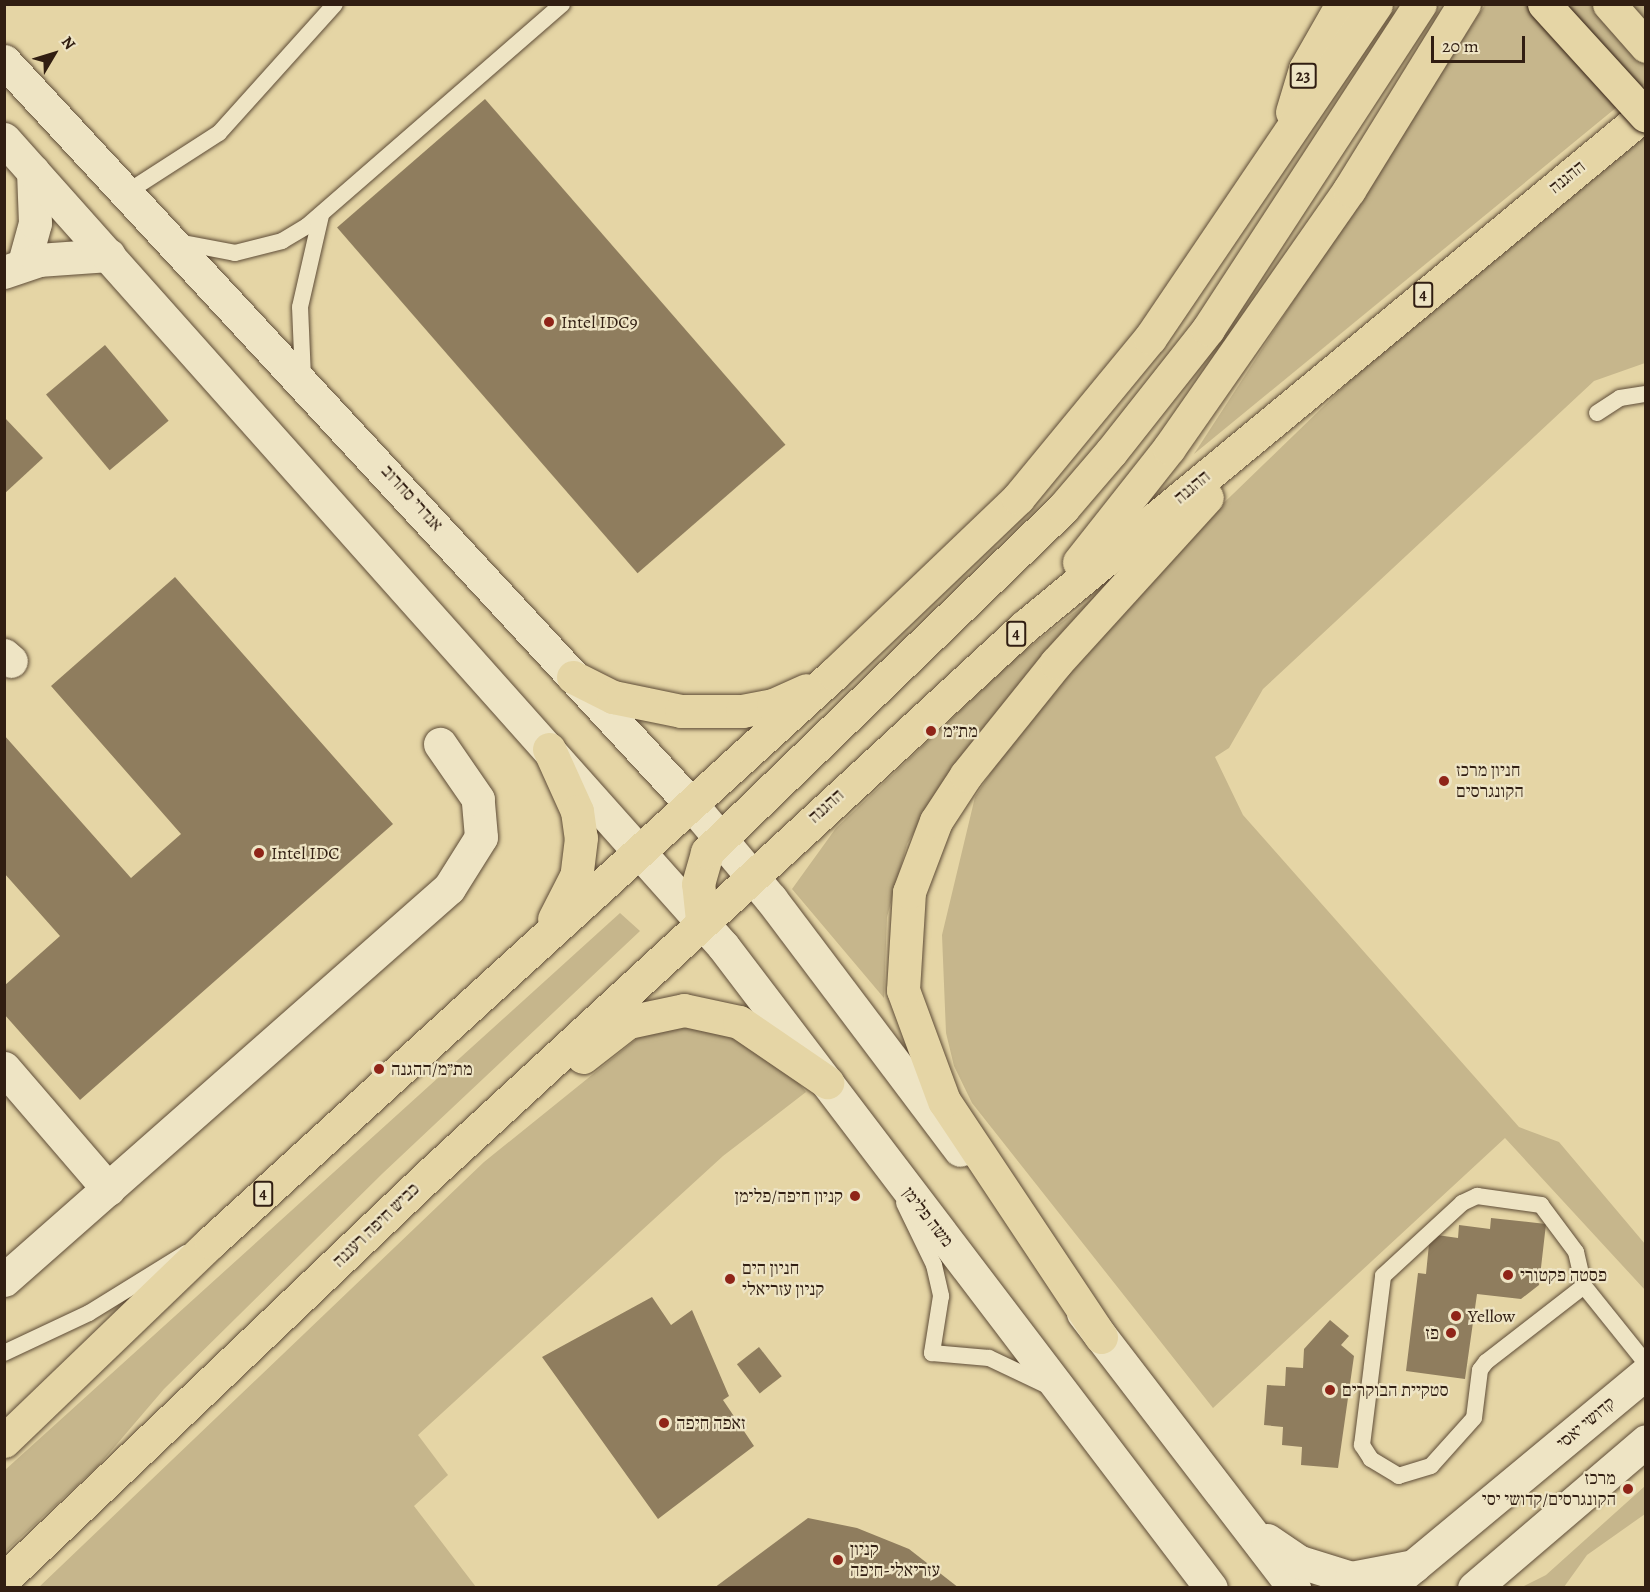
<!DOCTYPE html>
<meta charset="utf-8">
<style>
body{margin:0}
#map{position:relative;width:1650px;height:1592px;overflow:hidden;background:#e5d5a5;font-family:Alegreya,"Frank Ruhl Libre",serif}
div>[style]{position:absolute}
.green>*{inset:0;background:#c6b68c}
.building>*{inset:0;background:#8f7d5e;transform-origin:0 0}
.roads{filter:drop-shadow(0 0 2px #5e4c37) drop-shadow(0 0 2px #5e4c37)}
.lane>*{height:16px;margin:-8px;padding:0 8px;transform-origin:8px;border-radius:8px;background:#eee4c4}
.street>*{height:33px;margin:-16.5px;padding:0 16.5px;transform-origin:16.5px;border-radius:16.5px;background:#eee4c4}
.secondary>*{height:33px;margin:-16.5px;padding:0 16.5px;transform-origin:16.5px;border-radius:16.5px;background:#eee4c4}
.highway>*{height:33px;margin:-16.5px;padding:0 16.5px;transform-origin:16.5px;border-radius:16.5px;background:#e5d5a5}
.bridges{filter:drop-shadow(0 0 2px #311e12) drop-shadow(0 0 2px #311e12)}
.highway-bridge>*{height:33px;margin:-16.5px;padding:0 16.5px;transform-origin:16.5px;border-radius:16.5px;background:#e5d5a5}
.dots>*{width:16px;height:16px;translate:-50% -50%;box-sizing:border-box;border:3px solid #eee4c4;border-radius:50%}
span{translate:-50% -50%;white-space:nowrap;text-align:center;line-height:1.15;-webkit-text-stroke:4.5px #eee4c4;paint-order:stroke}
.shield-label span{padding:2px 4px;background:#eee4c4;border:2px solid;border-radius:4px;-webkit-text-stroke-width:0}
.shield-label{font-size:16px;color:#311e12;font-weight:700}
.street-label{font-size:18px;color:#311e12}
.poi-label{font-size:18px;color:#311e12}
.left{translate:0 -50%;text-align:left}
.right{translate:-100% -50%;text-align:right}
.frame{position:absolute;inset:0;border:6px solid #311e12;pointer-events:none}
.north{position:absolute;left:24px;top:24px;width:60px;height:60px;-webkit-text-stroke:4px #eee4c4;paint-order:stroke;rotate:52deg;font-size:16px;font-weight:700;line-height:24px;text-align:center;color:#311e12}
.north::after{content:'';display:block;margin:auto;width:21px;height:27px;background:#311e12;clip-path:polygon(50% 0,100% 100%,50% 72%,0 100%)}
.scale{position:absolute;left:1431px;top:36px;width:94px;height:27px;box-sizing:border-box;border:3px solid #311e12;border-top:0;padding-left:8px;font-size:18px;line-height:21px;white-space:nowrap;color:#311e12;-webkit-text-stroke:4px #eee4c4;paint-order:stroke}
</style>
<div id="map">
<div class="green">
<div style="clip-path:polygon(1485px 5px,1645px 5px,1645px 84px,1194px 454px)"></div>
<div style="clip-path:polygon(1645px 126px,1645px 363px,1594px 381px,1263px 689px,1229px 748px,1215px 757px,1243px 815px,1519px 1127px,1559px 1142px,1645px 1244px,1645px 1290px,1505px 1138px,1213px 1408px,972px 1103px,954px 1066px,946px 1033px,942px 935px,975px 797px,1014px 737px,1201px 525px,1393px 339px)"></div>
<div style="clip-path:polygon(1112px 583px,944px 781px,907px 844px,887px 917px,884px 998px,792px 889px,836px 828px,1018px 656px)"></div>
<div style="clip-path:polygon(620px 913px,640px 931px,383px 1173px,164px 1389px,99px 1465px,5px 1552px,5px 1470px)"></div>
<div style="clip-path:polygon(694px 1019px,780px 1060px,806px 1092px,723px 1156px,418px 1435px,448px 1475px,414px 1506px,476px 1587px,38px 1588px,484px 1162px,639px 1037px)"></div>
<div style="clip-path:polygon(1645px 1486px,1645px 1514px,1587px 1555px,1564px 1587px,1522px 1587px,1546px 1575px)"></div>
</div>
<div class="building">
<div style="left:485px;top:99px;width:458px;height:196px;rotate:49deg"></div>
<div style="left:105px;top:345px;width:99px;height:77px;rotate:50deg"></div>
<div style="clip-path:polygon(4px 417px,43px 458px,4px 494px)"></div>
<div style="clip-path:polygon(175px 577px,393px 824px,80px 1100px,4px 1014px,4px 986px,60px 936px,4px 873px,4px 735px,131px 878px,181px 834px,51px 686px)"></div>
<div style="clip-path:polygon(1491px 1218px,1546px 1224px,1539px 1285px,1521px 1299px,1477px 1294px,1465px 1379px,1406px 1371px,1418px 1273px,1426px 1274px,1430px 1234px,1458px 1238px,1459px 1225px,1490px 1229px)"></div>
<div style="clip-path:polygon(652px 1297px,671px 1325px,692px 1310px,729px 1396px,723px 1400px,754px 1446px,658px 1519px,542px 1357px)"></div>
<div style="clip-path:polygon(1330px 1320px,1349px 1336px,1341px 1345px,1354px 1356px,1338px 1468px,1301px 1465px,1302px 1447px,1282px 1445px,1283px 1427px,1264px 1425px,1267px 1385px,1285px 1386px,1286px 1367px,1303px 1368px,1304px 1349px)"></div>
<div style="left:759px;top:1347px;width:37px;height:28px;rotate:52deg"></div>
<div style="clip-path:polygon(808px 1518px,857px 1528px,909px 1549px,959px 1588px,714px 1588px)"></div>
</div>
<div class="roads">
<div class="lane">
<div style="left:129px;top:191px;width:107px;rotate:-32.8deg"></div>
<div style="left:219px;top:133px;width:173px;rotate:-48deg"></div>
<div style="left:178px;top:242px;width:58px;rotate:10.9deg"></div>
<div style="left:235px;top:253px;width:49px;rotate:-14.3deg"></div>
<div style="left:282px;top:241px;width:29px;rotate:-31deg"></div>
<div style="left:307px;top:226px;width:338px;rotate:-41deg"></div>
<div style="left:303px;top:378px;width:71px;rotate:-92.4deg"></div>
<div style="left:300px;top:307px;width:94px;rotate:-77.1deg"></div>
<div style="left:1597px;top:413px;width:27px;rotate:-33deg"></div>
<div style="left:1620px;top:398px;width:26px;rotate:-9deg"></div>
<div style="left:904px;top:1203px;width:69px;rotate:64.2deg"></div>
<div style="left:934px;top:1265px;width:32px;rotate:77deg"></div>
<div style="left:941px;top:1296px;width:58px;rotate:99deg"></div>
<div style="left:932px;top:1353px;width:57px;rotate:5deg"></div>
<div style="left:989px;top:1358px;width:65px;rotate:25.4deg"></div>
<div style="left:1584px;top:1286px;width:124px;rotate:142.2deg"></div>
<div style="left:1486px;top:1362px;width:10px;rotate:127deg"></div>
<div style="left:1480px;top:1370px;width:48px;rotate:97.1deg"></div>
<div style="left:1474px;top:1418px;width:64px;rotate:131.9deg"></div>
<div style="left:1431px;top:1466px;width:34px;rotate:163deg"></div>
<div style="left:1399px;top:1476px;width:33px;rotate:-149deg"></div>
<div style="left:1371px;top:1459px;width:17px;rotate:-123deg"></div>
<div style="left:1362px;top:1445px;width:170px;rotate:-82.9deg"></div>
<div style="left:1383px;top:1276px;width:108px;rotate:-42.7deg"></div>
<div style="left:1462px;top:1203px;width:17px;rotate:-25deg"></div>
<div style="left:1477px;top:1196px;width:65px;rotate:8deg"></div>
<div style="left:1541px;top:1205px;width:59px;rotate:53.3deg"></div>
<div style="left:1576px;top:1252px;width:35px;rotate:77deg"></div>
<div style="left:1584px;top:1286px;width:99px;rotate:51.2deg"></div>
<div style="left:4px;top:1353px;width:94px;rotate:-25.2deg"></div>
<div style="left:89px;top:1313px;width:114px;rotate:-31.7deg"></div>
</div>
<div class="street">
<div style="left:24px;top:263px;width:41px;rotate:-74.6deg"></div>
<div style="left:35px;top:223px;width:52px;rotate:-92.2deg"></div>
<div style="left:4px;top:272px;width:36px;rotate:-19deg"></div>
<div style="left:38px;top:260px;width:71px;rotate:-4deg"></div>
<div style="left:4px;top:655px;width:9px;rotate:41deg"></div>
<div style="left:4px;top:1068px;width:160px;rotate:49.3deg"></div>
<div style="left:4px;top:1280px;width:593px;rotate:-41.38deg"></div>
<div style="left:449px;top:888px;width:60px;rotate:-57.9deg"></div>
<div style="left:481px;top:837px;width:38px;rotate:-95deg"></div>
<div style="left:478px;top:799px;width:67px;rotate:-124.6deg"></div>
<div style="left:1393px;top:1583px;width:329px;rotate:-39.7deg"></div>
<div style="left:1474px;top:1588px;width:226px;rotate:-40.5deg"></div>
</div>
<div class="secondary">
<div style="left:4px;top:61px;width:1013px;rotate:47.24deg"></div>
<div style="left:692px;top:805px;width:123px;rotate:50deg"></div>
<div style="left:771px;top:899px;width:314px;rotate:53deg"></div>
<div style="left:4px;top:139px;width:1081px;rotate:48.3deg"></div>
<div style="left:723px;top:946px;width:806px;rotate:52.76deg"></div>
<div style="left:1083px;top:1313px;width:347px;rotate:52.5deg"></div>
<div style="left:1267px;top:1540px;width:40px;rotate:34deg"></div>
<div style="left:1300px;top:1562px;width:53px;rotate:17.4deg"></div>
<div style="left:1351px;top:1578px;width:64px;rotate:-10.8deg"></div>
</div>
<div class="highway">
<div style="left:1609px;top:4px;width:56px;rotate:48.6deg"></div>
<div style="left:1292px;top:112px;width:45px;rotate:-73.2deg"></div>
<div style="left:1305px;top:69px;width:75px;rotate:-60.4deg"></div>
<div style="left:1079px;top:562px;width:145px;rotate:-51.7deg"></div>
<div style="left:1169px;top:448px;width:315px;rotate:-55.1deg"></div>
<div style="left:1349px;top:190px;width:219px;rotate:-58.3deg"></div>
<div style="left:573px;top:677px;width:45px;rotate:26.6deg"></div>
<div style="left:613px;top:697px;width:69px;rotate:11.6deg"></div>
<div style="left:681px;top:711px;width:61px"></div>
<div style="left:742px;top:711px;width:32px;rotate:-11deg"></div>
<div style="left:773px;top:705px;width:36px;rotate:-24deg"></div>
<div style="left:549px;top:749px;width:68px;rotate:65.7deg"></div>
<div style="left:577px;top:811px;width:27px;rotate:82deg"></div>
<div style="left:581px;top:838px;width:38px;rotate:97deg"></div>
<div style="left:576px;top:876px;width:48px;rotate:117.1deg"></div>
<div style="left:702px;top:920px;width:36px;rotate:-96deg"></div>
<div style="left:698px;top:884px;width:33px;rotate:-74deg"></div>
<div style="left:707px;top:852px;width:495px;rotate:-44deg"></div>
<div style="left:1063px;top:508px;width:74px;rotate:-49.4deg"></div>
<div style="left:1111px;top:452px;width:157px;rotate:-51.7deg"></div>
<div style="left:1208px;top:329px;width:388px;rotate:-56.9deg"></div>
<div style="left:583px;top:1057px;width:57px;rotate:-37.9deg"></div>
<div style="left:628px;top:1022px;width:57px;rotate:-12.1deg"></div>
<div style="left:684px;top:1010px;width:56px;rotate:12.3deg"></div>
<div style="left:739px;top:1022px;width:107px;rotate:34.3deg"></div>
<div style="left:1101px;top:1337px;width:283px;rotate:-123.6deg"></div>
<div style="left:944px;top:1101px;width:118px;rotate:-110.3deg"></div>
<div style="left:903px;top:990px;width:98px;rotate:-86.5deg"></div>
<div style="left:909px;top:892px;width:76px;rotate:-69.2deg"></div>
<div style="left:936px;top:821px;width:55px;rotate:-56.9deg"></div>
<div style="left:966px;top:775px;width:144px;rotate:-51.2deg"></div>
<div style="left:1056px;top:663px;width:224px;rotate:-47.7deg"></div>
<div style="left:4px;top:1441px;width:287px;rotate:-43.9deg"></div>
<div style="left:211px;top:1242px;width:843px;rotate:-42.36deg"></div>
<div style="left:834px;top:674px;width:255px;rotate:-43.7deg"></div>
<div style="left:1018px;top:498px;width:207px;rotate:-50.5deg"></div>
<div style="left:1150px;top:338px;width:403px;rotate:-55.9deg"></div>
<div style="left:4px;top:1579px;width:586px;rotate:-43.55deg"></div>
<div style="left:429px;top:1175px;width:809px;rotate:-42.65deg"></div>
<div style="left:1024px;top:627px;width:807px;rotate:-39.57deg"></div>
</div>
</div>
<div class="bridges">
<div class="highway-bridge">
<div style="left:1544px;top:4px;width:151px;rotate:47.7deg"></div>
</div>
</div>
<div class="dots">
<div style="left:549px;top:322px;background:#8f2418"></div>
<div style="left:931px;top:731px;background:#8f2418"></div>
<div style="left:1444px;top:781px;background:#8f2418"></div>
<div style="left:259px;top:853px;background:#8f2418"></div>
<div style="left:379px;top:1069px;background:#8f2418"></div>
<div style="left:855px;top:1196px;background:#8f2418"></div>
<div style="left:1508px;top:1275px;background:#8f2418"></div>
<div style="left:730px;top:1279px;background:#8f2418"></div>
<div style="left:1456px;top:1316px;background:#8f2418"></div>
<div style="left:1451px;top:1333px;background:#8f2418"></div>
<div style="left:1330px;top:1390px;background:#8f2418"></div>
<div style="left:664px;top:1423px;background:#8f2418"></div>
<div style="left:1628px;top:1489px;background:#8f2418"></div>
<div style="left:838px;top:1560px;background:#8f2418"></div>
</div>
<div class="shield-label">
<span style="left:1303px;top:76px">23</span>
<span style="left:1423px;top:295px">4</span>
<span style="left:1016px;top:634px">4</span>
<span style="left:263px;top:1194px">4</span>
</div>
<div class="street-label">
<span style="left:1567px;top:177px;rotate:-39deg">ההגנה</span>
<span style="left:1192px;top:487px;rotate:-40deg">ההגנה</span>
<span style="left:412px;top:498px;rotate:48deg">אנדרי סחרוב</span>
<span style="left:826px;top:806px;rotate:-42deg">ההגנה</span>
<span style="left:928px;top:1217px;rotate:52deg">משה פלימן</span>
<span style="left:376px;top:1225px;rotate:-44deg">כביש חיפה רעננה</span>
<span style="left:1586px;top:1423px;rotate:-40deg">קדושי יאסי</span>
</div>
<div class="poi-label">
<span class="left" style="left:561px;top:322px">Intel IDC9</span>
<span class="left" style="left:943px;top:731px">מת״מ</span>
<span class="left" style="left:1456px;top:781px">חניון מרכז<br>הקונגרסים</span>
<span class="left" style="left:271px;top:853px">Intel IDC</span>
<span class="left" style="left:391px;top:1069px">מת״מ/ההגנה</span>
<span class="right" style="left:843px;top:1196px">קניון חיפה/פלימן</span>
<span class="left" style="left:742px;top:1279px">חניון הים<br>קניון עזריאלי</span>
<span class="left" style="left:1520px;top:1275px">פסטה פקטורי</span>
<span class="left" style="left:1468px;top:1316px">Yellow</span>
<span class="right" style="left:1439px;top:1333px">פז</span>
<span class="left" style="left:1342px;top:1390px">סטקיית הבוקרים</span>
<span class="left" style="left:676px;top:1423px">זאפה חיפה</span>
<span class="right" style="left:1616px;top:1489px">מרכז<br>הקונגרסים/קדושי יסי</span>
<span class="left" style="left:850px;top:1560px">קניון<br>עזריאלי-חיפה</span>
</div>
<div class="frame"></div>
<div class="north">N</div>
<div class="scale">20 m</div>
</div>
